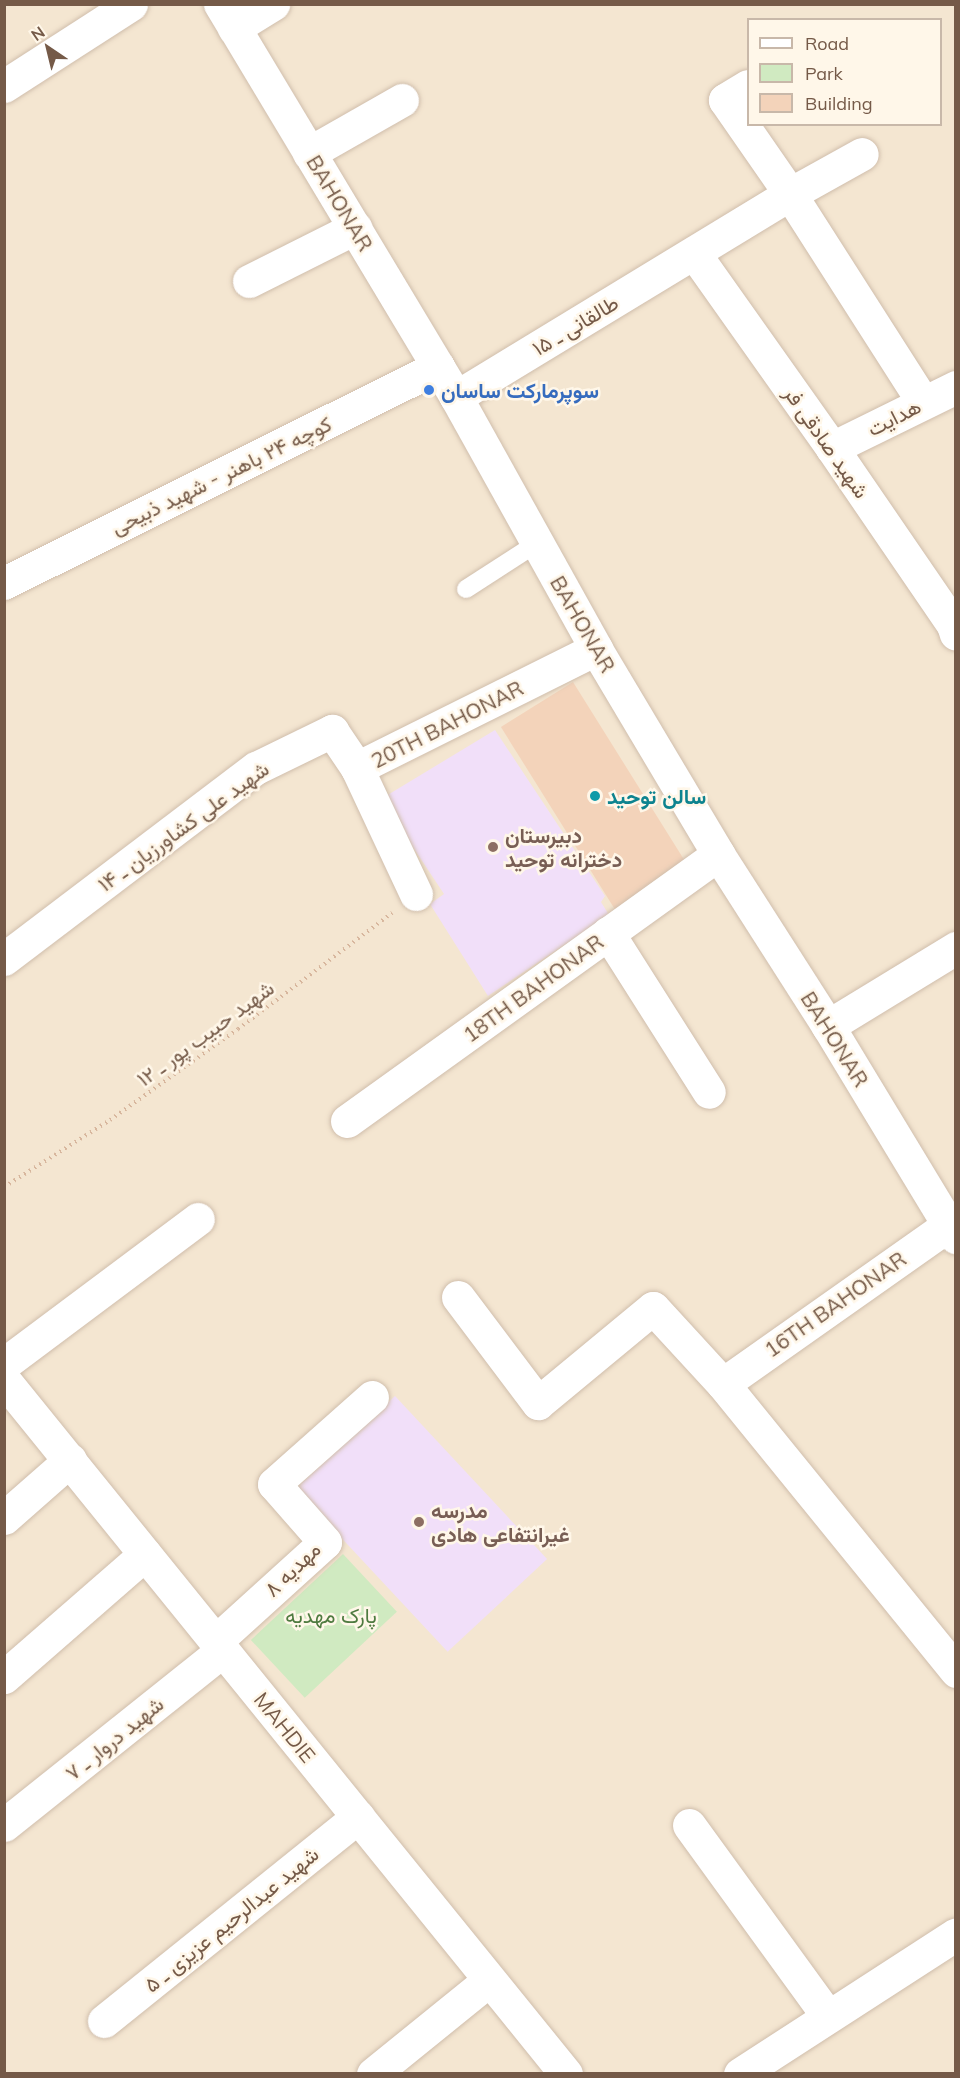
<!DOCTYPE html>
<meta charset="utf-8">
<style>
body{margin:0}
#map{position:relative;width:960px;height:2078px;overflow:hidden;background:#fdf4e2;font-family:Mulish,Vazirmatn,sans-serif}
div>[style]{position:absolute}
.residential>*{inset:0;background:#f4e6d1}
.education>*{inset:0;background:#f1dff9;transform-origin:0 0}
.green>*{inset:0;background:#d0eac1;transform-origin:0 0}
.building>*{inset:0;background:#f3d3ba;transform-origin:0 0}
.path>*{height:4px;margin-top:-2px;transform-origin:0;background:repeating-linear-gradient(90deg,#d7b69d 0 1.5px,transparent 0 6px)}
.roads{filter:drop-shadow(0 0 2px #d0beac) drop-shadow(0 0 2px #d0beac)}
.service>*{height:18px;margin:-9px;padding:0 9px;transform-origin:9px;border-radius:9px;background:#fff}
.minor>*{height:33px;margin:-16.5px;padding:0 16.5px;transform-origin:16.5px;border-radius:16.5px;background:#fff}
.tertiary>*{height:33px;margin:-16.5px;padding:0 16.5px;transform-origin:16.5px;border-radius:16.5px;background:#fff}
.secondary>*{height:33px;margin:-16.5px;padding:0 16.5px;transform-origin:16.5px;border-radius:16.5px;background:#fff}
.dots>*{width:16px;height:16px;translate:-50% -50%;box-sizing:border-box;border:3px solid #fff7e9;border-radius:50%}
span{translate:-50% -50%;white-space:nowrap;text-align:center;line-height:1.15;-webkit-text-stroke:5px #fff7e9;paint-order:stroke}
.street-label{font-size:21px;color:#755a48}
.shop-label{font-size:21px;color:#366cbe;font-weight:700}
.left{translate:0 -50%;text-align:left}
.culture-label{font-size:21px;color:#0d838f;font-weight:700}
.education-label{font-size:21px;color:#785e54;font-weight:700}
.park-label{font-size:21px;color:#4f7b40}
.frame{position:absolute;inset:0;border:6px solid #755a48;pointer-events:none}
.legend{position:absolute;left:747px;top:18px;width:195px;height:108px;box-sizing:border-box;background:#fff7e9;border:2px solid #c8b8a9;margin:0;padding:8px 10px;list-style:none;font-size:18px;color:#755a48}
.legend li{display:flex;align-items:center;gap:12px;height:30px}
.legend b{width:30px;border:2px solid #c8b8a9}
.north{position:absolute;left:18px;top:18px;width:60px;height:60px;-webkit-text-stroke:4px #fff7e9;paint-order:stroke;rotate:325deg;font-size:16px;font-weight:700;line-height:24px;text-align:center;color:#755a48}
.north::after{content:'';display:block;margin:auto;width:21px;height:27px;background:#755a48;clip-path:polygon(50% 0,100% 100%,50% 72%,0 100%)}
</style>
<div id="map">
<div class="residential">
<div style="clip-path:polygon(evenodd,5px 5px,955px 5px,955px 2073px,5px 2073px,5px 5px,748px 20px,940px 20px,940px 124px,748px 124px,748px 20px)"></div>
</div>
<div class="education">
<div style="clip-path:polygon(495px 730px,605px 896px,601px 902px,609px 915px,488px 996px,430px 904px,444px 894px,381px 799px)"></div>
<div style="left:395px;top:1396px;width:223px;height:136px;rotate:47deg"></div>
</div>
<div class="green">
<div style="left:343px;top:1554px;width:79px;height:126px;rotate:47deg"></div>
</div>
<div class="building">
<div style="left:573px;top:682px;width:220px;height:85px;rotate:58deg"></div>
</div>
<div class="path">
<div style="left:4px;top:1187px;width:125px;rotate:-32.3deg"></div>
<div style="left:110px;top:1120px;width:157px;rotate:-35.4deg"></div>
<div style="left:238px;top:1029px;width:193px;rotate:-37deg"></div>
</div>
<div class="roads">
<div class="service">
<div style="left:466px;top:589px;width:85px;rotate:-32.9deg"></div>
</div>
<div class="minor">
<div style="left:234px;top:28px;width:46px;rotate:-31.6deg"></div>
<div style="left:4px;top:86px;width:151px;rotate:-32.8deg"></div>
<div style="left:748px;top:86px;width:27px;rotate:149deg"></div>
<div style="left:725px;top:100px;width:114px;rotate:55.3deg"></div>
<div style="left:790px;top:194px;width:82px;rotate:-29.1deg"></div>
<div style="left:309px;top:153px;width:107px;rotate:-29.7deg"></div>
<div style="left:694px;top:253px;width:239px;rotate:54.7deg"></div>
<div style="left:832px;top:448px;width:214px;rotate:55.6deg"></div>
<div style="left:953px;top:625px;width:9px;rotate:72deg"></div>
<div style="left:249px;top:281px;width:119px;rotate:-26.6deg"></div>
<div style="left:456px;top:397px;width:391px;rotate:-31.3deg"></div>
<div style="left:790px;top:194px;width:247px;rotate:57.4deg"></div>
<div style="left:832px;top:448px;width:138px;rotate:-26.2deg"></div>
<div style="left:4px;top:583px;width:485px;rotate:-26.5deg"></div>
<div style="left:416px;top:894px;width:139px;rotate:-115.1deg"></div>
<div style="left:357px;top:768px;width:267px;rotate:-26.5deg"></div>
<div style="left:608px;top:933px;width:188px;rotate:57.6deg"></div>
<div style="left:4px;top:959px;width:316px;rotate:-37.2deg"></div>
<div style="left:256px;top:768px;width:85px;rotate:-26deg"></div>
<div style="left:332px;top:731px;width:45px;rotate:56deg"></div>
<div style="left:828px;top:1026px;width:150px;rotate:-31.4deg"></div>
<div style="left:347px;top:1121px;width:457px;rotate:-35.7deg"></div>
<div style="left:458px;top:1297px;width:133px;rotate:53deg"></div>
<div style="left:538px;top:1403px;width:149px;rotate:-39.6deg"></div>
<div style="left:653px;top:1308px;width:103px;rotate:47.4deg"></div>
<div style="left:723px;top:1384px;width:370px;rotate:50.9deg"></div>
<div style="left:4px;top:1364px;width:242px;rotate:-36.8deg"></div>
<div style="left:723px;top:1384px;width:276px;rotate:-35.2deg"></div>
<div style="left:4px;top:1518px;width:88px;rotate:-41.3deg"></div>
<div style="left:216px;top:1641px;width:147px;rotate:-42.2deg"></div>
<div style="left:325px;top:1542px;width:77px;rotate:-131.3deg"></div>
<div style="left:274px;top:1484px;width:131px;rotate:-41.6deg"></div>
<div style="left:4px;top:1677px;width:187px;rotate:-41.1deg"></div>
<div style="left:4px;top:1825px;width:280px;rotate:-38.6deg"></div>
<div style="left:689px;top:1825px;width:236px;rotate:54deg"></div>
<div style="left:104px;top:2021px;width:326px;rotate:-38.8deg"></div>
<div style="left:373px;top:2074px;width:149px;rotate:-39deg"></div>
<div style="left:740px;top:2074px;width:257px;rotate:-32.9deg"></div>
</div>
<div class="tertiary">
<div style="left:4px;top:1380px;width:893px;rotate:51deg"></div>
</div>
<div class="secondary">
<div style="left:220px;top:4px;width:458px;rotate:59deg"></div>
<div style="left:456px;top:397px;width:288px;rotate:60.9deg"></div>
<div style="left:596px;top:649px;width:239px;rotate:59.2deg"></div>
<div style="left:718px;top:854px;width:204px;rotate:57.4deg"></div>
<div style="left:828px;top:1026px;width:247px;rotate:58.8deg"></div>
</div>
</div>
<div class="dots">
<div style="left:429px;top:390px;background:#3f7fe0"></div>
<div style="left:595px;top:796px;background:#0f9aa8"></div>
<div style="left:493px;top:847px;background:#8d6e63"></div>
<div style="left:419px;top:1522px;background:#8d6e63"></div>
</div>
<div class="street-label">
<span style="left:340px;top:203px;rotate:59deg">BAHONAR</span>
<span style="left:575px;top:325px;rotate:-31deg">طالقانی ـ ۱۵</span>
<span style="left:894px;top:417px;rotate:-27deg">هدایت</span>
<span style="left:827px;top:442px;rotate:55deg">شهید صادقی فر</span>
<span style="left:221px;top:475px;rotate:-26deg">کوچه ۲۴ باهنر - شهید ذبیحی</span>
<span style="left:583px;top:624px;rotate:60deg">BAHONAR</span>
<span style="left:447px;top:724px;rotate:-27deg">20TH BAHONAR</span>
<span style="left:183px;top:826px;rotate:-36deg">شهید علی کشاورزیان ـ ۱۴</span>
<span style="left:533px;top:988px;rotate:-36deg">18TH BAHONAR</span>
<span style="left:205px;top:1033px;rotate:-36deg">شهید حبیب پور ـ ۱۲</span>
<span style="left:835px;top:1039px;rotate:58deg">BAHONAR</span>
<span style="left:835px;top:1304px;rotate:-35deg">16TH BAHONAR</span>
<span style="left:292px;top:1569px;rotate:-44deg">مهدیه ۸</span>
<span style="left:285px;top:1727px;rotate:51deg">MAHDIE</span>
<span style="left:114px;top:1738px;rotate:-39deg">شهید دروار ـ ۷</span>
<span style="left:231px;top:1919px;rotate:-39deg">شهید عبدالرحیم عزیزی ـ ۵</span>
</div>
<div class="shop-label">
<span class="left" style="left:441px;top:390px">سوپرمارکت ساسان</span>
</div>
<div class="culture-label">
<span class="left" style="left:607px;top:796px">سالن توحید</span>
</div>
<div class="education-label">
<span class="left" style="left:505px;top:847px">دبیرستان<br>دخترانه توحید</span>
<span class="left" style="left:431px;top:1522px">مدرسه<br>غیرانتفاعی هادی</span>
</div>
<div class="park-label">
<span style="left:331px;top:1615px">پارک مهدیه</span>
</div>
<div class="frame"></div>
<ul class="legend">
<li><b style="height:8px;background:#fff"></b>Road</li>
<li><b style="height:16px;background:#d0eac1"></b>Park</li>
<li><b style="height:16px;background:#f3d3ba"></b>Building</li>
</ul>
<div class="north">N</div>
</div>
